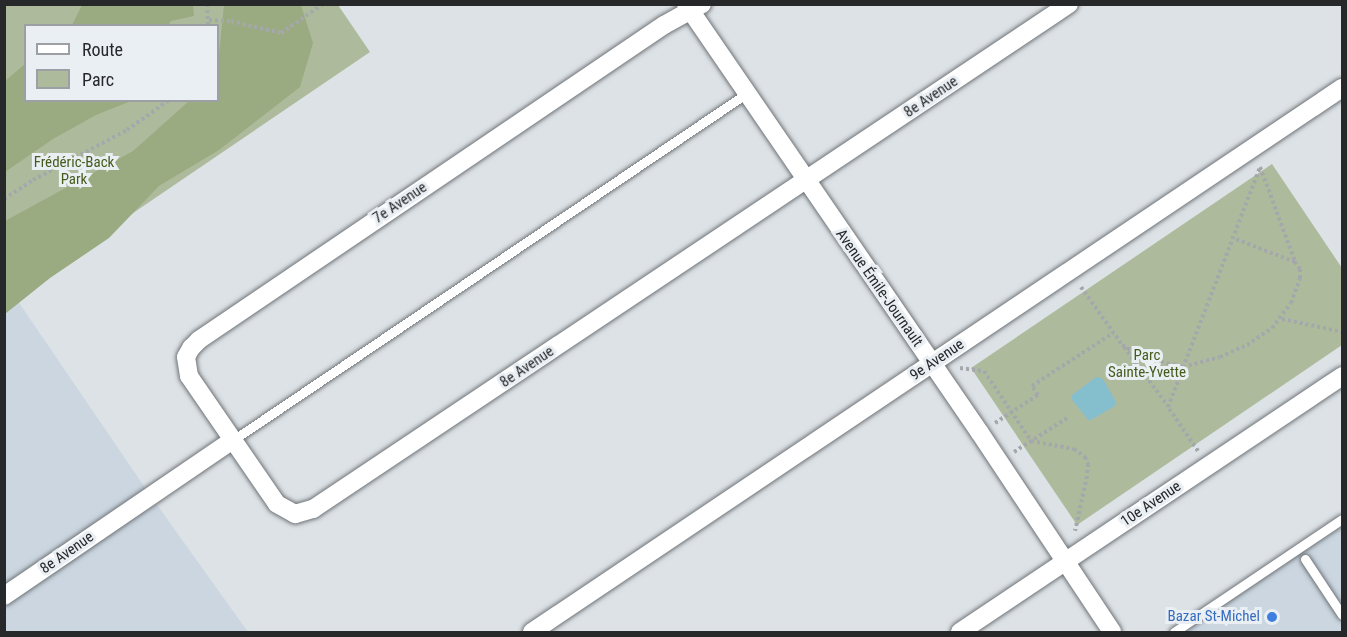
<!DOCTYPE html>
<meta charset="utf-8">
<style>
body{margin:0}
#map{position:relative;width:1347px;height:637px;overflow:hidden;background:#dde2e6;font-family:"Roboto Condensed",sans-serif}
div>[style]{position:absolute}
.built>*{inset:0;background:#cbd6e0}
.green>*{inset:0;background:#aeba9c}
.forest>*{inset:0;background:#9bab81}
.water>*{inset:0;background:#85becc}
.path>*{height:4px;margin-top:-2px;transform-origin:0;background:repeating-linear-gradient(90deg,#a4a8ab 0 3px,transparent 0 6px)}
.roads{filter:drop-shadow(0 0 2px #6f7478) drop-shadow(0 0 2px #6f7478)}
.lane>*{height:9px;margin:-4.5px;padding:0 4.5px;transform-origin:4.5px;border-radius:4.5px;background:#fff}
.street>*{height:18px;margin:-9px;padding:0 9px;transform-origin:9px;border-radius:9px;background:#fff}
.dots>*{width:16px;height:16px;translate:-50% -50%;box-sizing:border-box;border:3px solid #eaeff4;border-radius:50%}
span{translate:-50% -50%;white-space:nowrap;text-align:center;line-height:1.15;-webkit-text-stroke:6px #eaeff4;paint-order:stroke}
.street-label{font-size:15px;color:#26282a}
.park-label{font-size:15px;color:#475b1b}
.shop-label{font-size:15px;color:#366cbe}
.right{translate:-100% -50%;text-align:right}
.frame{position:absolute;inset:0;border:6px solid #26282a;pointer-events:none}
.legend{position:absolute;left:24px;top:24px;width:195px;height:78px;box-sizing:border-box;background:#eaeff4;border:2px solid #9c9fa3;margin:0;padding:8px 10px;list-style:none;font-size:18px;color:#26282a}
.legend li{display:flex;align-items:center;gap:12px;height:30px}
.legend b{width:30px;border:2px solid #9c9fa3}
</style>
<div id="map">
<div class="built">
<div style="clip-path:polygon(13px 294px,150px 495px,248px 632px,5px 632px,4px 300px)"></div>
<div style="clip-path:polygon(1342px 527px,1342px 632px,1176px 632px)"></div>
</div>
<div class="green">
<div style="clip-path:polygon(evenodd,5px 5px,338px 5px,370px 52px,5px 300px,5px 5px,26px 26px,218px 26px,218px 100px,26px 100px,26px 26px)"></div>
<div style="clip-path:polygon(1272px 164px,1342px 268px,1342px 345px,1077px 525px,971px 368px)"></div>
</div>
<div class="forest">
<div style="clip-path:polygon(82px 5px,193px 5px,194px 16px,171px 21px,168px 25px,72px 25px)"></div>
<div style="clip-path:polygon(224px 5px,301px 5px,313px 43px,300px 87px,219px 150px,159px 186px,109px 238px,50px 278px,5px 314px,5px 221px,133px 151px,189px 101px,218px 100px,218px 64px)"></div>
<div style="clip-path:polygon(25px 64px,26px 100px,131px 101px,96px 115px,53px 139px,5px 172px,5px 81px)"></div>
</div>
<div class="water">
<div style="clip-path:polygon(1096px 377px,1103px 379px,1116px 402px,1115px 406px,1089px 421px,1072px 400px,1072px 395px)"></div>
</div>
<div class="path">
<div style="left:207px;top:4px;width:22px;rotate:87deg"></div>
<div style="left:209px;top:20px;width:22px;rotate:3deg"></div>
<div style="left:231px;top:21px;width:51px;rotate:13.5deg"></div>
<div style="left:281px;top:33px;width:51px;rotate:-34.6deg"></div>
<div style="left:1260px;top:167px;width:100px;rotate:69.6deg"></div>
<div style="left:4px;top:199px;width:35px;rotate:-33deg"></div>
<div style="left:33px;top:180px;width:106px;rotate:-28deg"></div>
<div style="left:127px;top:130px;width:52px;rotate:-35.5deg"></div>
<div style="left:1081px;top:287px;width:71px;rotate:54.7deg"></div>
<div style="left:1122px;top:345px;width:16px;rotate:30deg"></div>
<div style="left:1136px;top:353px;width:14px;rotate:25deg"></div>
<div style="left:1149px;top:359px;width:35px;rotate:13deg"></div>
<div style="left:1183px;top:367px;width:38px;rotate:-15deg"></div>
<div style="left:1220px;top:357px;width:30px;rotate:-24deg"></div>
<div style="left:1247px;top:345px;width:30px;rotate:-34deg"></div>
<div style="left:1272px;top:328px;width:31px;rotate:-53deg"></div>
<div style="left:1291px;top:303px;width:27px;rotate:-70deg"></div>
<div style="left:1300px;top:278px;width:9px;rotate:-90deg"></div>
<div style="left:1300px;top:269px;width:9px;rotate:-126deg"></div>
<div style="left:1295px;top:262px;width:66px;rotate:-158.8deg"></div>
<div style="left:1282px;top:319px;width:61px;rotate:12.2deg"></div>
<div style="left:1124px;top:347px;width:74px;rotate:53.3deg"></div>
<div style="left:960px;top:368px;width:24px;rotate:7deg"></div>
<div style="left:984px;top:371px;width:84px;rotate:56.1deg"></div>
<div style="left:1031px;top:441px;width:44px;rotate:10.5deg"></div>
<div style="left:1074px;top:449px;width:14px;rotate:36deg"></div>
<div style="left:1085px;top:457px;width:8px;rotate:67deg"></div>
<div style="left:1088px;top:464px;width:12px;rotate:95deg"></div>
<div style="left:1087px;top:476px;width:56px;rotate:102.3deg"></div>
<div style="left:995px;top:423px;width:51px;rotate:-33.1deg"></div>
<div style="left:1038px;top:395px;width:11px;rotate:-124deg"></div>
<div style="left:1032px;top:386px;width:97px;rotate:-33.2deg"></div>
<div style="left:1198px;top:451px;width:53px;rotate:-124.3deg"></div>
<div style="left:1168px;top:407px;width:257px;rotate:-69deg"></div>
<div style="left:1014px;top:452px;width:63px;rotate:-32.7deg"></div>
</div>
<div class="roads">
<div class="lane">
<div style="left:233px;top:440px;width:620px;rotate:-34.02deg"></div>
<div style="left:1305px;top:559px;width:67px;rotate:56.5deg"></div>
<div style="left:1174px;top:632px;width:202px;rotate:-33.9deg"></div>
</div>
<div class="street">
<div style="left:686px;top:4px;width:520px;rotate:55.58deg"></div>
<div style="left:980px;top:433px;width:239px;rotate:56.4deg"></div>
<div style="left:702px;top:4px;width:43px;rotate:151.1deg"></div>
<div style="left:664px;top:25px;width:562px;rotate:145.89deg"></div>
<div style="left:199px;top:340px;width:11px;rotate:135deg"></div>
<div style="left:191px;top:348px;width:10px;rotate:119deg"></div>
<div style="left:186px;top:357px;width:19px;rotate:81deg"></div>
<div style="left:189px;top:376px;width:155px;rotate:55.5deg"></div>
<div style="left:277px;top:504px;width:21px;rotate:29deg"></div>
<div style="left:295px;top:514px;width:19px;rotate:-16deg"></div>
<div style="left:313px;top:509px;width:909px;rotate:-33.74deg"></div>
<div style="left:4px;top:596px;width:277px;rotate:-34.3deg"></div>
<div style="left:532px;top:632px;width:976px;rotate:-33.89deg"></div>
<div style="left:960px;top:632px;width:460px;rotate:-33.8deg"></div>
</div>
</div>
<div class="dots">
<div style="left:1272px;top:617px;background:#3f7fe0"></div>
</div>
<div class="street-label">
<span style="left:931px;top:97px;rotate:-34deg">8e Avenue</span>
<span style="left:400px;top:203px;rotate:-34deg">7e Avenue</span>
<span style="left:879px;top:288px;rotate:55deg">Avenue Émile-Journault</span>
<span style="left:937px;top:360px;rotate:-34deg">9e Avenue</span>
<span style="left:527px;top:367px;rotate:-34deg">8e Avenue</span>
<span style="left:1151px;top:504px;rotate:-34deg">10e Avenue</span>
<span style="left:67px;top:553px;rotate:-35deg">8e Avenue</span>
</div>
<div class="park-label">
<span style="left:74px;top:171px">Frédéric-Back<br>Park</span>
<span style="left:1147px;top:364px">Parc<br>Sainte-Yvette</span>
</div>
<div class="shop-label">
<span class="right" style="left:1260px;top:617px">Bazar St-Michel</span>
</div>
<div class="frame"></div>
<ul class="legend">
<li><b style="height:8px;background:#fff"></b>Route</li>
<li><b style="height:16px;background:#aeba9c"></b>Parc</li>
</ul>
</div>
